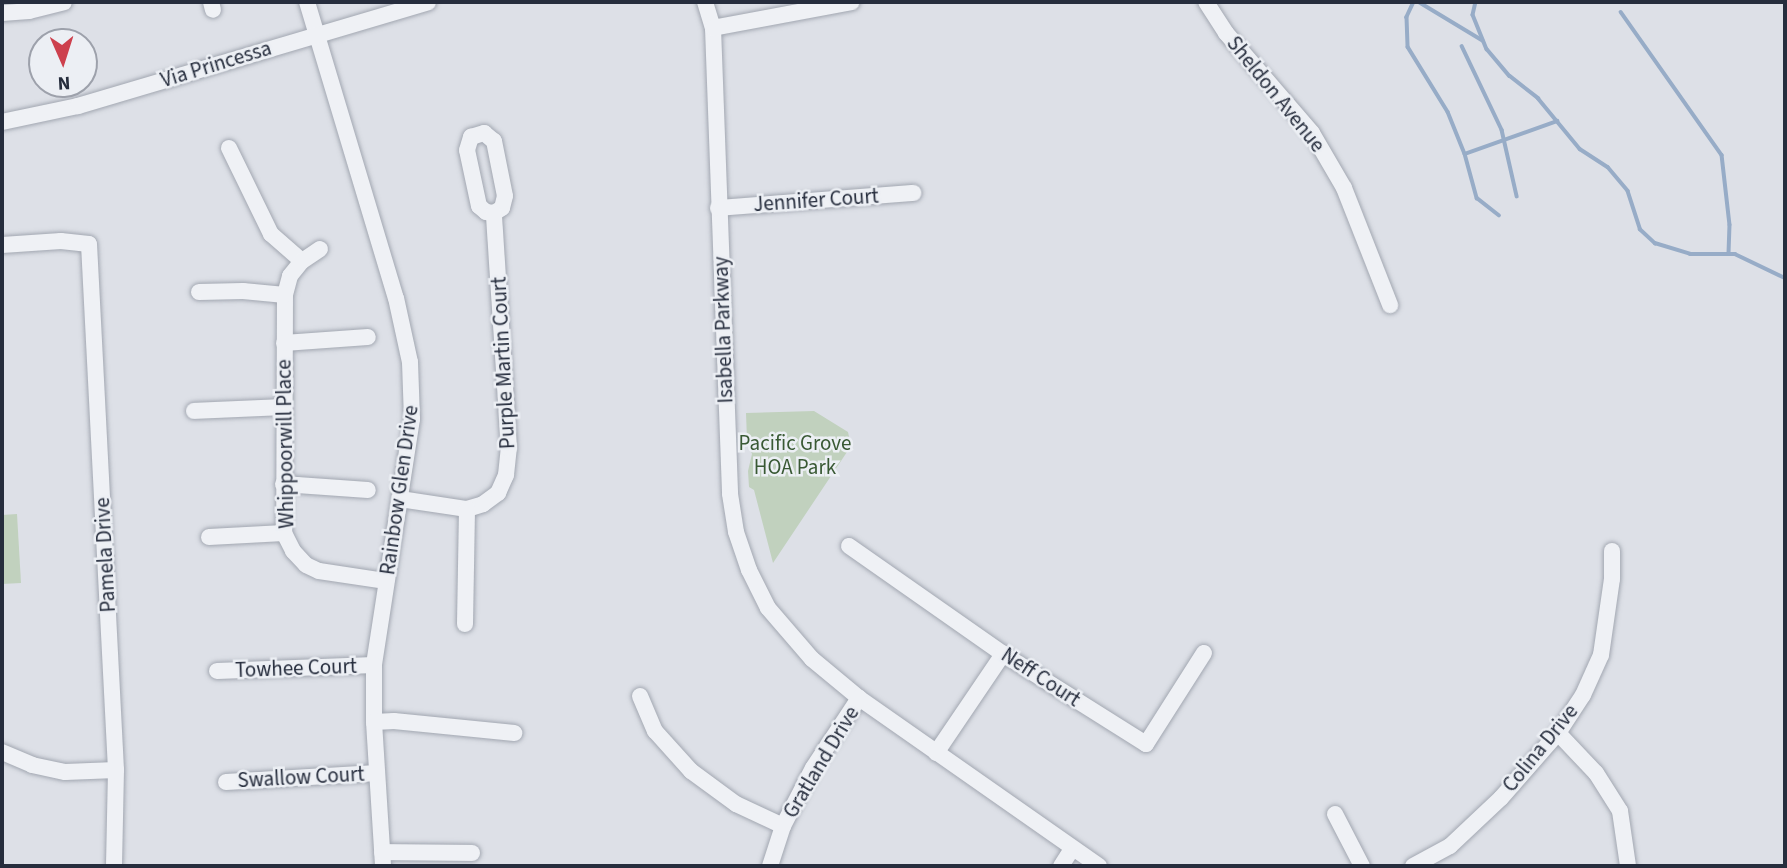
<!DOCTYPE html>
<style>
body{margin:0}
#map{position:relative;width:1787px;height:868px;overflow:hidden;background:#dde0e7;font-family:"Source Sans 3",sans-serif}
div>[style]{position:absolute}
.green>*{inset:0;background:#c1d1be}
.stream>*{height:3.5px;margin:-1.75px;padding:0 1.75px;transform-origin:1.75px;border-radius:1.75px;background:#97acc7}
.roads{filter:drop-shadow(0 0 2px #a2a7b1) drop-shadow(0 0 2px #a2a7b1)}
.minor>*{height:16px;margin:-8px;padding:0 8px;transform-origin:8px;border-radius:8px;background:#eff1f5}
span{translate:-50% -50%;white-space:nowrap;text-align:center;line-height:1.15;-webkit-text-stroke:5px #eceff4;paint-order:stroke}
.street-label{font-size:21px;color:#262d3d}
.park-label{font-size:21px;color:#395934}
.frame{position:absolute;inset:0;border:4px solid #262d3d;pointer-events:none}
.north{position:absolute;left:28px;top:28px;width:70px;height:70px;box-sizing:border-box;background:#eceff4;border:2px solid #9da1ab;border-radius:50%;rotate:177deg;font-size:19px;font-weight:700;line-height:28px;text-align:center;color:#262d3d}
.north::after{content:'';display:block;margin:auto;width:24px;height:32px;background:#cd404d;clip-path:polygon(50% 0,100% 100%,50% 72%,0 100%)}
</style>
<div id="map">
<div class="green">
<div style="clip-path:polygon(814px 411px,848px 432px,851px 446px,773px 563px,754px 490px,749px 487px,748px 471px,752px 454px,747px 440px,746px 413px)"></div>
<div style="clip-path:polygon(17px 514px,21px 583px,2px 584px,2px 515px)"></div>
</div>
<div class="stream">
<div style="left:1414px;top:2px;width:17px;rotate:115deg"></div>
<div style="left:1407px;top:17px;width:30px;rotate:88deg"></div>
<div style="left:1408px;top:47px;width:76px;rotate:58.4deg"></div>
<div style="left:1448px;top:112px;width:45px;rotate:68deg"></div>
<div style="left:1465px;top:154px;width:98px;rotate:-19.7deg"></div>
<div style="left:1419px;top:2px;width:74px;rotate:31.1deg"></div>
<div style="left:1476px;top:2px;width:13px;rotate:103deg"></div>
<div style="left:1473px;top:15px;width:37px;rotate:68deg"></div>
<div style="left:1487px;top:49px;width:35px;rotate:50deg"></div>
<div style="left:1510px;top:76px;width:36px;rotate:38deg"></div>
<div style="left:1538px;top:98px;width:66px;rotate:50.5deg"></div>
<div style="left:1580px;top:149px;width:33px;rotate:33deg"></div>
<div style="left:1608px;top:167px;width:31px;rotate:50deg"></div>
<div style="left:1628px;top:191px;width:40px;rotate:72deg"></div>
<div style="left:1640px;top:229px;width:21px;rotate:43deg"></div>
<div style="left:1655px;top:243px;width:37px;rotate:17deg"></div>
<div style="left:1690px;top:254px;width:45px"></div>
<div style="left:1735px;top:254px;width:55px;rotate:25.6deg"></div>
<div style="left:1621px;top:12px;width:175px;rotate:54.8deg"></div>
<div style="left:1722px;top:155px;width:70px;rotate:83.5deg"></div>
<div style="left:1730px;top:225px;width:28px;rotate:92deg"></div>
<div style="left:1462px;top:46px;width:93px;rotate:64.5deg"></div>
<div style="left:1502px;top:130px;width:68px;rotate:77.2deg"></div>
<div style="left:1465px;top:154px;width:46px;rotate:74.7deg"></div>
<div style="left:1477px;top:198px;width:28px;rotate:38deg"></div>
</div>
<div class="roads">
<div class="minor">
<div style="left:211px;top:2px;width:8px;rotate:76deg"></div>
<div style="left:307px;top:2px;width:309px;rotate:73.3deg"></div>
<div style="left:396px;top:298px;width:66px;rotate:77.7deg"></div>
<div style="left:410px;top:362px;width:57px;rotate:88deg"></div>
<div style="left:412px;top:419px;width:249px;rotate:98.8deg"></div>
<div style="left:374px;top:665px;width:57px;rotate:90deg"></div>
<div style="left:374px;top:722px;width:144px;rotate:86.4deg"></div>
<div style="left:705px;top:2px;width:27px;rotate:73deg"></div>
<div style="left:713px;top:28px;width:466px;rotate:87.9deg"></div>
<div style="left:730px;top:494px;width:38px;rotate:81deg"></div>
<div style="left:736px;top:532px;width:40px;rotate:71.1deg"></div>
<div style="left:749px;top:570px;width:42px;rotate:63.4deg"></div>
<div style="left:768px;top:608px;width:67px;rotate:49.2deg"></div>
<div style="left:812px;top:659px;width:61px;rotate:39.7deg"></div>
<div style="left:859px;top:698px;width:293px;rotate:35deg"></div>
<div style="left:1206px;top:2px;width:37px;rotate:57deg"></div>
<div style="left:1226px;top:33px;width:132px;rotate:49.3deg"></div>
<div style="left:1312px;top:133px;width:64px;rotate:59.8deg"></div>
<div style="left:1344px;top:188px;width:126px;rotate:68.5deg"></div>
<div style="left:2px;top:13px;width:27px;rotate:-4deg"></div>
<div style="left:29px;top:11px;width:36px;rotate:-14deg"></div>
<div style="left:713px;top:28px;width:141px;rotate:-10.6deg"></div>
<div style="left:2px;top:122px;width:78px;rotate:-11.9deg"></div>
<div style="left:78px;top:106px;width:365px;rotate:-16.5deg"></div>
<div style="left:484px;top:133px;width:13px;rotate:39deg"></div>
<div style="left:494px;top:141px;width:56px;rotate:78.7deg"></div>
<div style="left:505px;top:196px;width:12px;rotate:104deg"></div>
<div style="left:502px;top:208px;width:9px;rotate:148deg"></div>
<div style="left:494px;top:213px;width:8px;rotate:-173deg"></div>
<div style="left:486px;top:212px;width:9px;rotate:-139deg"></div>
<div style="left:479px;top:206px;width:57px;rotate:-102.1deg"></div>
<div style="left:467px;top:150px;width:14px;rotate:-73deg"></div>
<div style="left:471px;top:137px;width:14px;rotate:-17deg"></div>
<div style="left:229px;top:148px;width:96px;rotate:64deg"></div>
<div style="left:271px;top:234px;width:41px;rotate:41.1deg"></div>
<div style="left:718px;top:208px;width:196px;rotate:-4.4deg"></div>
<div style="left:2px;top:245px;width:59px;rotate:-3.9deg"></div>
<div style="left:61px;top:241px;width:28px;rotate:6deg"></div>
<div style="left:89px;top:244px;width:527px;rotate:87.06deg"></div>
<div style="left:116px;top:770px;width:96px;rotate:91.2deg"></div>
<div style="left:320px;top:249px;width:22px;rotate:146deg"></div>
<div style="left:302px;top:261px;width:19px;rotate:129deg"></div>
<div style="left:290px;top:276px;width:20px;rotate:105deg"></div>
<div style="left:285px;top:295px;width:238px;rotate:90.2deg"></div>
<div style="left:284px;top:533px;width:20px;rotate:63deg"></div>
<div style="left:293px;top:551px;width:19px;rotate:47deg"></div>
<div style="left:306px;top:565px;width:14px;rotate:25deg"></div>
<div style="left:319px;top:571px;width:68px;rotate:8.5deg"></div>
<div style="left:199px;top:292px;width:44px;rotate:-1.3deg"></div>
<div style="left:243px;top:291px;width:42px;rotate:5.4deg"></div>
<div style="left:284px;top:343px;width:84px;rotate:-4.1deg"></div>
<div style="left:194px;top:411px;width:88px;rotate:-2.6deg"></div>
<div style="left:283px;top:484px;width:85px;rotate:4deg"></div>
<div style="left:400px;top:499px;width:68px;rotate:8.5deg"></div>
<div style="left:467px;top:509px;width:17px;rotate:-17deg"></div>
<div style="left:483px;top:504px;width:19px;rotate:-36deg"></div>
<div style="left:498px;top:493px;width:20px;rotate:-66deg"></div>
<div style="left:506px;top:475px;width:27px;rotate:-84deg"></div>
<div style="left:509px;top:448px;width:235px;rotate:-93.7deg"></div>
<div style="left:209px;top:537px;width:75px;rotate:-3.1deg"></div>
<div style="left:849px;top:546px;width:188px;rotate:35deg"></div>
<div style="left:1003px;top:654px;width:169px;rotate:32.2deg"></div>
<div style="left:1146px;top:744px;width:108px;rotate:-57.5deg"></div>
<div style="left:465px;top:624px;width:115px;rotate:-89deg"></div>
<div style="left:217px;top:671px;width:157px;rotate:-2.2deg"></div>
<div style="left:640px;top:696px;width:38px;rotate:67deg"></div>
<div style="left:655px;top:731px;width:54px;rotate:48deg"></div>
<div style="left:691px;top:771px;width:56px;rotate:36.3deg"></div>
<div style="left:736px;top:804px;width:52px;rotate:25.1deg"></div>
<div style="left:374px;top:722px;width:20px;rotate:-3deg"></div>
<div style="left:394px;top:721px;width:121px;rotate:5.7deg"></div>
<div style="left:1558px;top:733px;width:55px;rotate:46.5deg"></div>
<div style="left:1596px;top:773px;width:45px;rotate:57.7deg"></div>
<div style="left:1620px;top:811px;width:56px;rotate:81.7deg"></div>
<div style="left:2px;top:752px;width:33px;rotate:23deg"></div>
<div style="left:32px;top:765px;width:34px;rotate:12deg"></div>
<div style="left:65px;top:772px;width:51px;rotate:-2.2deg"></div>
<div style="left:936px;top:753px;width:120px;rotate:-55.9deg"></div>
<div style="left:226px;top:782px;width:151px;rotate:-3.4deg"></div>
<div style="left:1335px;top:814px;width:59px;rotate:62.6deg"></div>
<div style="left:382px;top:852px;width:90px;rotate:0.6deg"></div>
<div style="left:770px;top:866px;width:42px;rotate:-72deg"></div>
<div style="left:783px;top:826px;width:65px;rotate:-62.7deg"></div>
<div style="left:813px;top:768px;width:84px;rotate:-56.7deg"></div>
<div style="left:1061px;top:866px;width:20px;rotate:-57deg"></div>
<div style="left:1413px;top:866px;width:42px;rotate:-28.4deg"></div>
<div style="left:1450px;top:846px;width:70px;rotate:-43.3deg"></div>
<div style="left:1501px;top:798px;width:86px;rotate:-48.8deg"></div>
<div style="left:1558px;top:733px;width:45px;rotate:-56.7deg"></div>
<div style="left:1583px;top:695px;width:44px;rotate:-65.8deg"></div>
<div style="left:1601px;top:655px;width:77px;rotate:-81.8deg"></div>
<div style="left:1612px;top:579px;width:28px;rotate:-90deg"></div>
</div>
</div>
<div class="street-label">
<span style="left:216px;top:64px;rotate:-17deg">Via Princessa</span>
<span style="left:1276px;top:94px;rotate:51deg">Sheldon Avenue</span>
<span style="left:816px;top:200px;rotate:-4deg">Jennifer Court</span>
<span style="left:723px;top:330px;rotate:-92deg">Isabella Parkway</span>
<span style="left:503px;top:363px;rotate:-93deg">Purple Martin Court</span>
<span style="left:285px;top:444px;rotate:-91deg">Whippoorwill Place</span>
<span style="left:399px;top:490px;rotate:-82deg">Rainbow Glen Drive</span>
<span style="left:105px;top:555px;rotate:-93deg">Pamela Drive</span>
<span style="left:296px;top:668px;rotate:-2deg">Towhee Court</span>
<span style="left:1041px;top:677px;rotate:33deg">Neff Court</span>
<span style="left:1540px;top:748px;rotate:-51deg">Colina Drive</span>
<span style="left:821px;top:762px;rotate:-59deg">Gratland Drive</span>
<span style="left:301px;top:777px;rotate:-3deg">Swallow Court</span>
</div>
<div class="park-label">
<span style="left:795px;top:455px">Pacific Grove<br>HOA Park</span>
</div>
<div class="frame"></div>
<div class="north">N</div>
</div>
